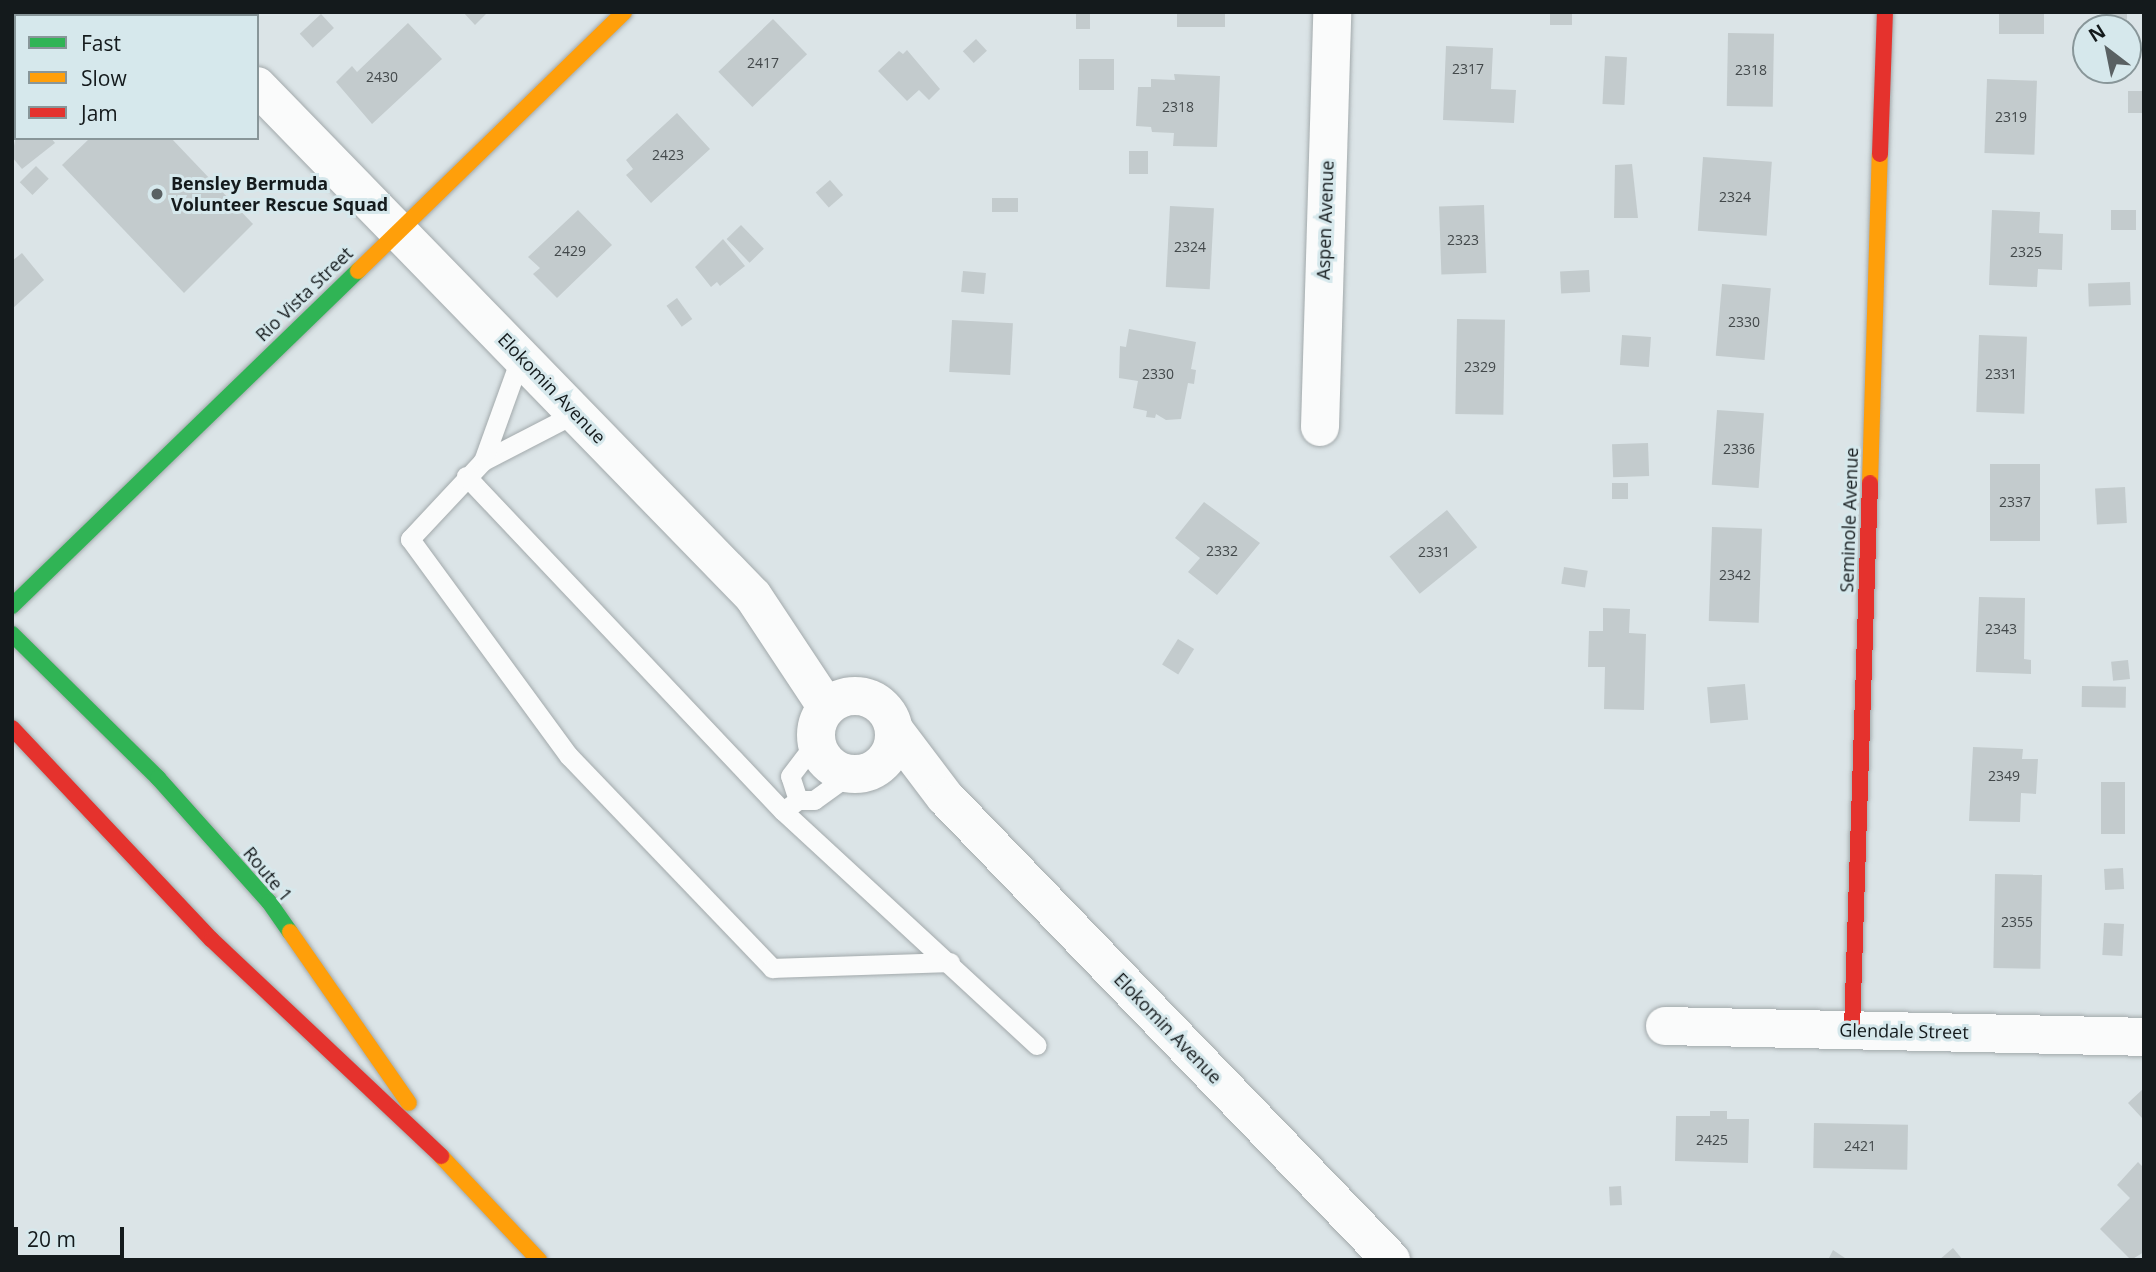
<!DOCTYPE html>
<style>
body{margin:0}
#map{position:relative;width:2156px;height:1272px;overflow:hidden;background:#dbe4e7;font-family:"Open Sans",sans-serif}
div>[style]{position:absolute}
.building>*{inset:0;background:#c3cbcd;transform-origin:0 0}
.roads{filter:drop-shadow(0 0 2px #a2a9ab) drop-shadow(0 0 2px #a2a9ab)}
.lane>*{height:19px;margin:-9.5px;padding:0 9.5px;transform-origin:9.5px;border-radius:9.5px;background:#fafbfb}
.street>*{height:38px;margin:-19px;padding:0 19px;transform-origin:19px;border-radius:19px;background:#fafbfb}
.street>.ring{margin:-19px;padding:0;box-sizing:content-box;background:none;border:38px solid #fafbfb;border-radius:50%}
.fast>*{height:16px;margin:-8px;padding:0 8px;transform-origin:8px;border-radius:8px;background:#30b455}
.slow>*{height:16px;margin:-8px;padding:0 8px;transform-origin:8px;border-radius:8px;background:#ff9f0a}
.jam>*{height:16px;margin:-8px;padding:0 8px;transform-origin:8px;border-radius:8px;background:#e5322d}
.dots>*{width:19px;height:19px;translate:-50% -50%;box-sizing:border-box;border:4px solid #d6e8ec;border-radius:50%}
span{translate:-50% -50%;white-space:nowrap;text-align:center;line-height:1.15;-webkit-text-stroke:6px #d6e8ec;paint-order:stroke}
.number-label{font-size:14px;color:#42484a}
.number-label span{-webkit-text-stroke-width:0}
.poi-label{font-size:18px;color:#141a1c;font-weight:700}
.left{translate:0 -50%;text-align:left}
.street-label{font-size:18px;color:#141a1c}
.frame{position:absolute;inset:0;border:14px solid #141a1c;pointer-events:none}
.legend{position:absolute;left:14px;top:14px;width:245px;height:126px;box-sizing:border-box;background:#d6e8ec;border:2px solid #889699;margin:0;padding:9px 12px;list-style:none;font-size:21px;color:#141a1c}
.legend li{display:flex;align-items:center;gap:14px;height:35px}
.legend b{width:35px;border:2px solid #889699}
.north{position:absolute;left:2072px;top:14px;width:70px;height:70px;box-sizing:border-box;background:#d6e8ec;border:2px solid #889699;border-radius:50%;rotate:328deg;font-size:19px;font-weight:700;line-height:28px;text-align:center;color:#141a1c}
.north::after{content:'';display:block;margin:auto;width:24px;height:32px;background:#5a6163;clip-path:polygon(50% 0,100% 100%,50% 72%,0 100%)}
.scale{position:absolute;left:14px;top:1227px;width:110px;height:32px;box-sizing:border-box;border:4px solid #141a1c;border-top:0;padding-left:9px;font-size:21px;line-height:24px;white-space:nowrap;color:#141a1c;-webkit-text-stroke:5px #d6e8ec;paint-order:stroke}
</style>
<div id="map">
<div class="building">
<div style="clip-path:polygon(463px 12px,488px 12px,475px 25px)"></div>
<div style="left:1076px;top:12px;width:14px;height:17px"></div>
<div style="left:1177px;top:12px;width:48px;height:15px"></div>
<div style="left:1550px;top:12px;width:22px;height:13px"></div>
<div style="left:1999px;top:12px;width:45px;height:22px"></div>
<div style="left:2110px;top:12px;width:17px;height:16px"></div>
<div style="left:321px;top:14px;width:19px;height:29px;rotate:47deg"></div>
<div style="left:773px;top:19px;width:49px;height:76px;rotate:46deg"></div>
<div style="clip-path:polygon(408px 23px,442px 59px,372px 124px,336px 82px,352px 66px,357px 72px)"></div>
<div style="left:1728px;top:33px;width:46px;height:73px;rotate:1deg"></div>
<div style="left:976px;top:39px;width:16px;height:18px;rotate:47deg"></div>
<div style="clip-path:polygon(2128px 40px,2140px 42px,2135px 63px,2128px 61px)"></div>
<div style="clip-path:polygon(1446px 46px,1493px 48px,1491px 89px,1516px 90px,1514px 123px,1443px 120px)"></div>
<div style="clip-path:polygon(907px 50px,940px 89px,929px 100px,919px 90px,907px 101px,878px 71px,899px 51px,903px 54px)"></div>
<div style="left:1605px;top:56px;width:22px;height:48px;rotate:3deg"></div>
<div style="left:1079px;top:59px;width:35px;height:31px"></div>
<div style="clip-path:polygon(1174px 74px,1220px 76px,1217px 147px,1173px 146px,1174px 133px,1152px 132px,1151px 127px,1136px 126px,1138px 87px,1151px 87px,1151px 79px,1175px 80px)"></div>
<div style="left:1987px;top:79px;width:50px;height:74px;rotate:2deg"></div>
<div style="left:2128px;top:91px;width:16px;height:22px"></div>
<div style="clip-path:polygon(677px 113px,710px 149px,651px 203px,626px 175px,633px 169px,626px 160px)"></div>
<div style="clip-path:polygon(16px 135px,51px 138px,55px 143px,22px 169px,12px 157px)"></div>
<div style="clip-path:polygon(90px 138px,171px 138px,253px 224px,184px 293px,62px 165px)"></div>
<div style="left:1129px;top:151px;width:19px;height:23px"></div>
<div style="left:1703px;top:157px;width:69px;height:74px;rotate:4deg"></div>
<div style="clip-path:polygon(1632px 164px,1638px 218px,1614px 218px,1615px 165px)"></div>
<div style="left:36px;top:166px;width:18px;height:23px;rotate:45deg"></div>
<div style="left:830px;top:180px;width:20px;height:19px;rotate:49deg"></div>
<div style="left:992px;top:198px;width:26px;height:14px"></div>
<div style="left:1484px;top:205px;width:68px;height:45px;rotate:88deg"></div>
<div style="left:1170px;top:206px;width:44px;height:81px;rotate:3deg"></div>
<div style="clip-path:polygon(578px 210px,612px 245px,557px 298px,533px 274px,540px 268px,528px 257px)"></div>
<div style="clip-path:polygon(1992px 210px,2040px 212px,2039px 233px,2063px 234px,2062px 270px,2038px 269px,2037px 287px,1989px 285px)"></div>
<div style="left:2111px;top:210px;width:25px;height:20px"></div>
<div style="left:741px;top:225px;width:33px;height:20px;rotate:46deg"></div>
<div style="clip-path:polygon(723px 239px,745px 266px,720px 286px,717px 282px,711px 287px,695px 267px)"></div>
<div style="clip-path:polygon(22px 253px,44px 280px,12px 309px,12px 261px)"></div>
<div style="left:1589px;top:270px;width:22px;height:29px;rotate:87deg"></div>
<div style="left:963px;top:271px;width:23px;height:21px;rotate:5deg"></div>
<div style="left:2130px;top:282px;width:23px;height:42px;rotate:88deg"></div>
<div style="left:1722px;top:284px;width:49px;height:72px;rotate:5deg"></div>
<div style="left:677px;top:298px;width:26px;height:13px;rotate:54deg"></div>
<div style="left:1457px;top:319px;width:48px;height:95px;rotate:1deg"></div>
<div style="left:952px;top:320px;width:61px;height:52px;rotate:3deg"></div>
<div style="clip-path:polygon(1129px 329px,1196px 342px,1191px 369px,1196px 370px,1194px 384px,1188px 383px,1181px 419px,1166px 420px,1156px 414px,1155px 418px,1146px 417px,1147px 411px,1133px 408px,1138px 381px,1119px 378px,1120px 346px,1126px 347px)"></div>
<div style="left:1622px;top:335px;width:29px;height:30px;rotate:4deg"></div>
<div style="left:1979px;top:335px;width:48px;height:77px;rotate:2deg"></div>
<div style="left:1717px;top:410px;width:47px;height:75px;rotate:4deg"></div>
<div style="left:1648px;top:443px;width:33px;height:36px;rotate:88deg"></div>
<div style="left:1990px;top:464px;width:50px;height:77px"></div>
<div style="left:1612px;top:483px;width:16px;height:16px"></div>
<div style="left:2125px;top:487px;width:36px;height:30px;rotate:87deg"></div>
<div style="clip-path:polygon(1204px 502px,1260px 543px,1217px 595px,1188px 572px,1200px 558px,1175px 538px)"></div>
<div style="left:1447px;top:510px;width:48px;height:74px;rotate:51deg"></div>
<div style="left:1712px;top:527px;width:50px;height:94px;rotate:2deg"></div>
<div style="left:1564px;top:567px;width:24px;height:17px;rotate:9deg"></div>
<div style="clip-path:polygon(1979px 597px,2025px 598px,2024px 659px,2031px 660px,2031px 674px,1976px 672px)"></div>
<div style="clip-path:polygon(1603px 608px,1630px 609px,1629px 633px,1646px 634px,1644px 710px,1604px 709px,1605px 667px,1588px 667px,1589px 631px,1603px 631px)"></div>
<div style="left:1178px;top:639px;width:19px;height:30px;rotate:32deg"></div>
<div style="left:2128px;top:660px;width:19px;height:17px;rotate:84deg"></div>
<div style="left:1745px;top:684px;width:36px;height:38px;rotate:85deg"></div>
<div style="left:2082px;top:686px;width:44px;height:21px;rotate:1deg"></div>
<div style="clip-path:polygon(1973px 747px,2023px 749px,2022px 759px,2038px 759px,2036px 794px,2021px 793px,2020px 822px,1969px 821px)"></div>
<div style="left:2101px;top:782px;width:24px;height:52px"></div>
<div style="left:2123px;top:868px;width:21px;height:19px;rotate:87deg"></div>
<div style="left:1995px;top:874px;width:47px;height:94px;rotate:1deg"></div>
<div style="left:2104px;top:923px;width:20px;height:32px;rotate:3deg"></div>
<div style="clip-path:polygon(2144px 1088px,2144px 1117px,2142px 1118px,2128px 1103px)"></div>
<div style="clip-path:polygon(1710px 1111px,1727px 1111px,1727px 1119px,1749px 1119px,1748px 1163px,1675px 1161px,1676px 1116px,1710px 1116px)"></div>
<div style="left:1814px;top:1123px;width:94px;height:45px;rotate:1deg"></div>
<div style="clip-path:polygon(2138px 1162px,2144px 1168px,2144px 1252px,2131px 1260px,2100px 1229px,2130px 1198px,2117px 1185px)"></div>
<div style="left:1621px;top:1186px;width:19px;height:12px;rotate:87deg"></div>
<div style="clip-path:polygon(1953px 1248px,1963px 1260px,1939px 1260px)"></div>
<div style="clip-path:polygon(1833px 1250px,1848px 1260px,1828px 1260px)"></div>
</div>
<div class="roads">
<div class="lane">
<div style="left:576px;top:413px;width:105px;rotate:152.7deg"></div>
<div style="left:483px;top:461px;width:107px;rotate:133.1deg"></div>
<div style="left:410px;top:539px;width:269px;rotate:53.8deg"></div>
<div style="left:569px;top:756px;width:294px;rotate:46.2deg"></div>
<div style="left:772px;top:968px;width:178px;rotate:-1.9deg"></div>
<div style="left:483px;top:461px;width:112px;rotate:-70.1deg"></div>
<div style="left:466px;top:476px;width:461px;rotate:46.6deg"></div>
<div style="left:783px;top:811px;width:345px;rotate:42.7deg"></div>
<div style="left:798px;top:800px;width:25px;rotate:-108deg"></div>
<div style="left:790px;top:776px;width:43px;rotate:-52.6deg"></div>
<div style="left:783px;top:811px;width:19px;rotate:-36deg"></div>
<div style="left:798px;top:800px;width:16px"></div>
<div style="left:814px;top:800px;width:44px;rotate:-35.8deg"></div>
</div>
<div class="street">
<div style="left:185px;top:12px;width:5px;rotate:53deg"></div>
<div style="left:257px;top:86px;width:711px;rotate:45.8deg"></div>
<div style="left:753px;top:596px;width:134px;rotate:56.5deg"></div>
<div style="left:1320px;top:427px;width:415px;rotate:-88.3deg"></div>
<div class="ring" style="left:816px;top:696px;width:40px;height:40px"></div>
<div style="left:895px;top:731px;width:83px;rotate:52.9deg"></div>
<div style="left:945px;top:797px;width:643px;rotate:46.07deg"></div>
<div style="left:1665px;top:1026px;width:479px;rotate:1.3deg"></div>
</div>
<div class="fast">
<div style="left:12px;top:606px;width:482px;rotate:-44.1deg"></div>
<div style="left:12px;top:634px;width:205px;rotate:44.6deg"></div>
<div style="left:158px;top:778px;width:166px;rotate:48.2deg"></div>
<div style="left:269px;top:902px;width:37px;rotate:55deg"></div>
</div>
<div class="slow">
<div style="left:358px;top:271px;width:371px;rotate:-44.2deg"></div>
<div style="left:1870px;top:483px;width:329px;rotate:-88.3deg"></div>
<div style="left:290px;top:932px;width:208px;rotate:55.2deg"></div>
<div style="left:441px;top:1156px;width:143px;rotate:46.7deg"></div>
</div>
<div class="jam">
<div style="left:1880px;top:154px;width:142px;rotate:-88deg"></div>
<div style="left:12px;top:728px;width:291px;rotate:46.7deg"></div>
<div style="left:212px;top:940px;width:315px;rotate:43.3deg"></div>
<div style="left:1852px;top:1029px;width:546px;rotate:-88.11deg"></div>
</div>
</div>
<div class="dots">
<div style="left:157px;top:194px;background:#5a6163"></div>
</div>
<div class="number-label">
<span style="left:763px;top:63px">2417</span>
<span style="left:1468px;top:69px">2317</span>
<span style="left:1751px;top:70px">2318</span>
<span style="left:382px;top:77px">2430</span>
<span style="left:1178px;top:107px">2318</span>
<span style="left:2011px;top:117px">2319</span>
<span style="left:668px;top:155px">2423</span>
<span style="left:1735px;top:197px">2324</span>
<span style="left:1463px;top:240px">2323</span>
<span style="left:1190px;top:247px">2324</span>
<span style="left:570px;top:251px">2429</span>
<span style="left:2026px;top:252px">2325</span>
<span style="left:1744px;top:322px">2330</span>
<span style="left:1480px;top:367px">2329</span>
<span style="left:1158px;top:374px">2330</span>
<span style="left:2001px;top:374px">2331</span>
<span style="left:1739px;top:449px">2336</span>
<span style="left:2015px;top:502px">2337</span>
<span style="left:1222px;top:551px">2332</span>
<span style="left:1434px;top:552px">2331</span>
<span style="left:1735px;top:575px">2342</span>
<span style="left:2001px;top:629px">2343</span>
<span style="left:2004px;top:776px">2349</span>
<span style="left:2017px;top:922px">2355</span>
<span style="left:1712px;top:1140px">2425</span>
<span style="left:1860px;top:1146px">2421</span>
</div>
<div class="poi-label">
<span class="left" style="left:171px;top:194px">Bensley Bermuda<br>Volunteer Rescue Squad</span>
</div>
<div class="street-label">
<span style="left:1325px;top:220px;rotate:-88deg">Aspen Avenue</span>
<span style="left:304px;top:294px;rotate:-44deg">Rio Vista Street</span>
<span style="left:552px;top:388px;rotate:46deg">Elokomin Avenue</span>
<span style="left:1849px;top:520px;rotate:-88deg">Seminole Avenue</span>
<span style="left:268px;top:874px;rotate:50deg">Route 1</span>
<span style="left:1168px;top:1028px;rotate:46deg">Elokomin Avenue</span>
<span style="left:1904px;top:1031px;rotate:1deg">Glendale Street</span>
</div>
<div class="frame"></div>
<ul class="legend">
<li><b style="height:9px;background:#30b455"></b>Fast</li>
<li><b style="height:9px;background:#ff9f0a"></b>Slow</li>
<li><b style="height:9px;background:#e5322d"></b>Jam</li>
</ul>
<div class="north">N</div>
<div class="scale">20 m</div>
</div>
